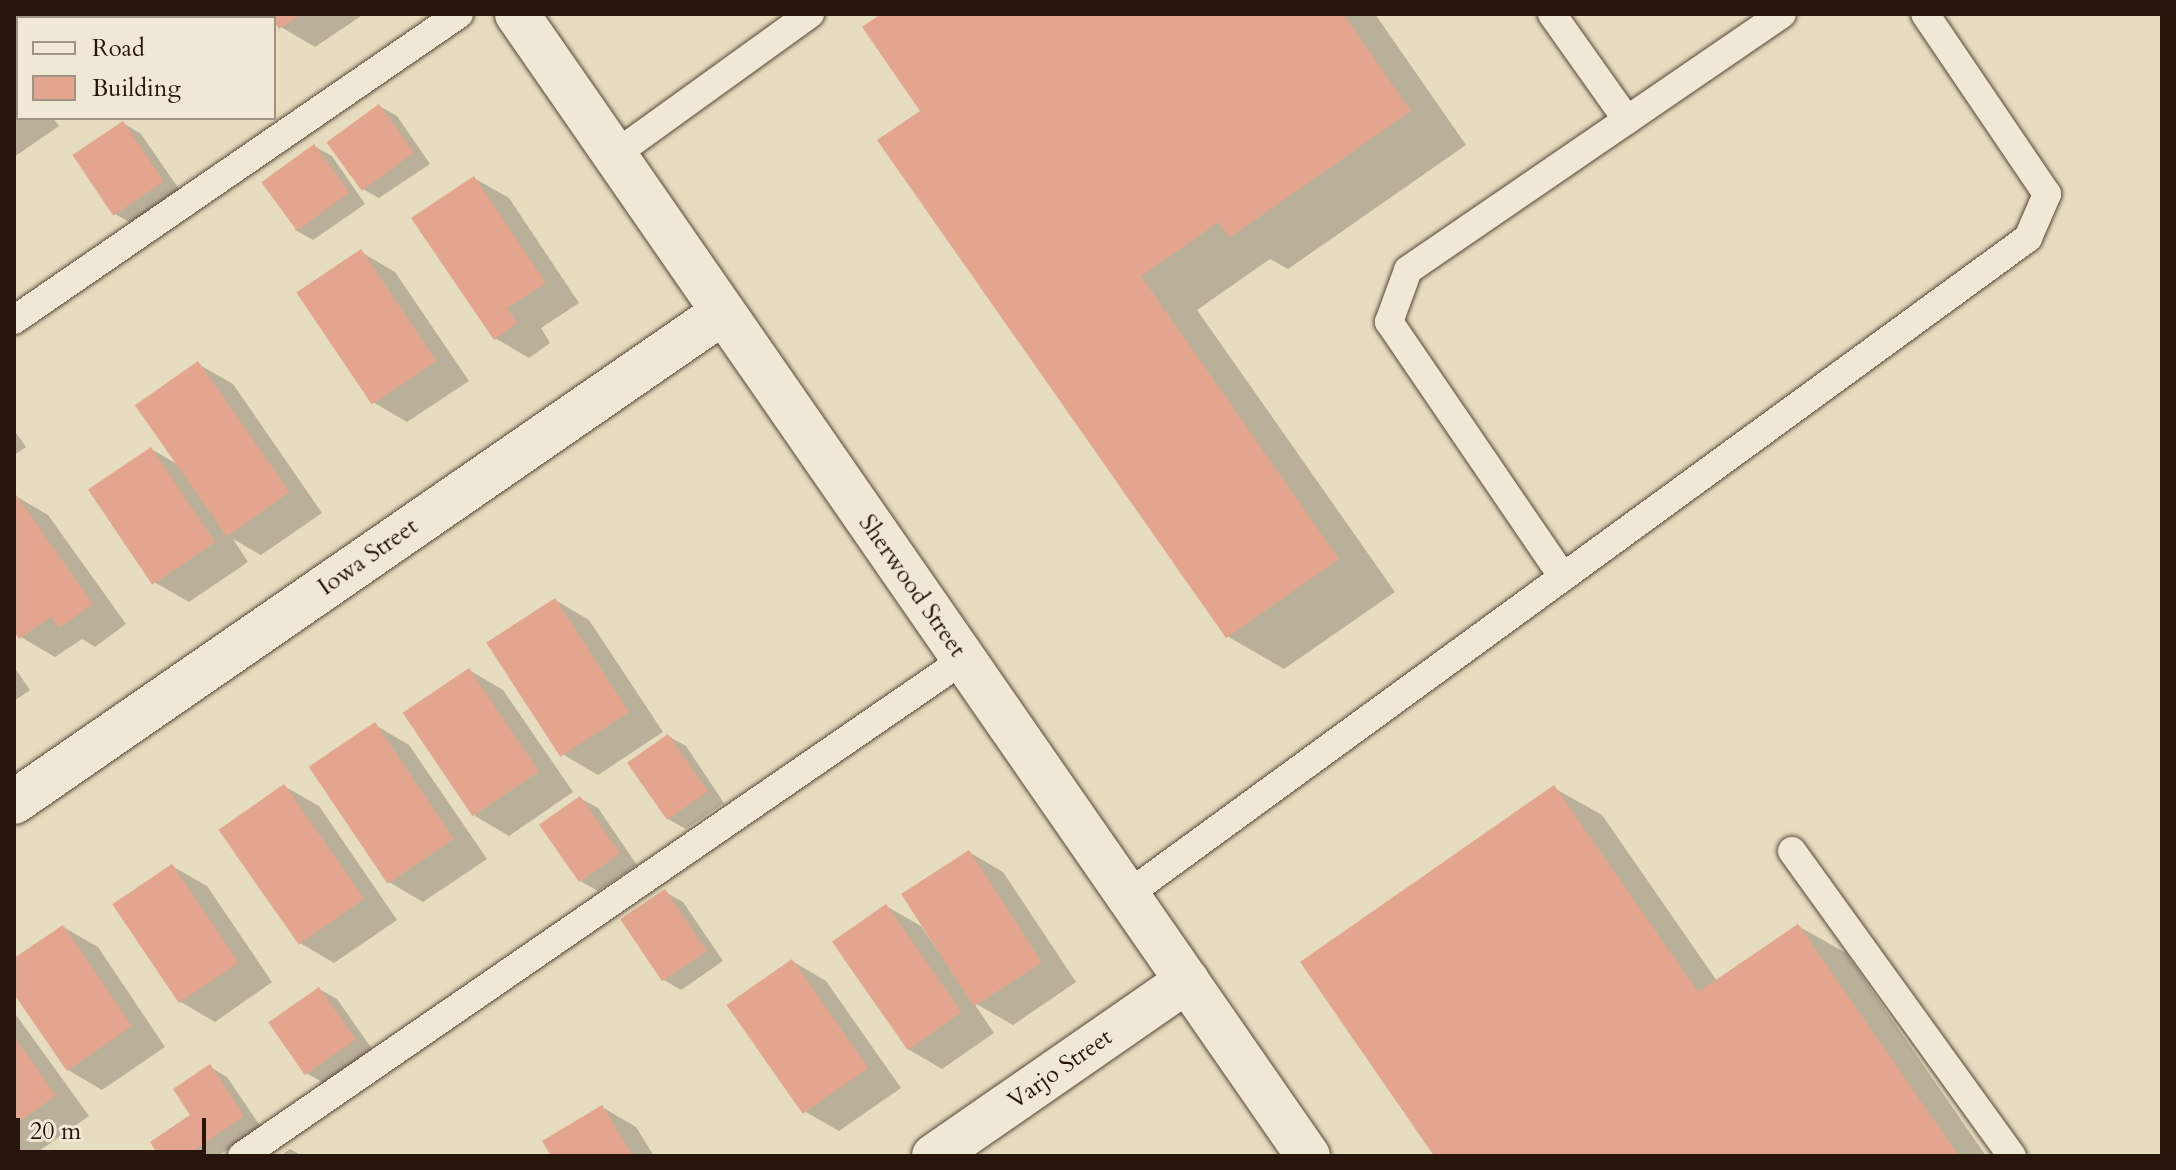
<!DOCTYPE html>
<style>
body{margin:0}
#map{position:relative;width:2176px;height:1170px;overflow:hidden;background:#e6dcbf;font-family:Cardo,serif}
div>[style]{position:absolute}
.shadow>*{inset:0;background:#0003;transform-origin:0 0}
.building>*{inset:0;background:#e3a58d;transform-origin:0 0}
.roads{filter:drop-shadow(0 0 2px #574738) drop-shadow(0 0 2px #574738)}
.lane>*{height:28px;margin:-14px;padding:0 14px;transform-origin:14px;border-radius:14px;background:#efe8d5}
.street>*{height:44px;margin:-22px;padding:0 22px;transform-origin:22px;border-radius:22px;background:#efe8d5}
.secondary>*{height:44px;margin:-22px;padding:0 22px;transform-origin:22px;border-radius:22px;background:#efe8d5}
span{translate:-50% -50%;white-space:nowrap;text-align:center;line-height:1.15;-webkit-text-stroke:7px #efe8d5;paint-order:stroke}
.street-label{font-size:24px;color:#27150b}
.frame{position:absolute;inset:0;border:16px solid #27150b;pointer-events:none}
.legend{position:absolute;left:16px;top:16px;width:260px;height:104px;box-sizing:border-box;background:#efe8d5;border:2px solid #9f9484;margin:0;padding:10px 14px;list-style:none;font-size:24px;color:#27150b}
.legend li{display:flex;align-items:center;gap:16px;height:40px}
.legend b{width:40px;border:2px solid #9f9484}
.scale{position:absolute;left:16px;top:1118px;width:190px;height:36px;box-sizing:border-box;border:4px solid #27150b;border-top:0;padding-left:10px;font-size:24px;line-height:28px;white-space:nowrap;color:#27150b;-webkit-text-stroke:6px #efe8d5;paint-order:stroke}
</style>
<div id="map">
<div class="shadow">
<div style="clip-path:polygon(14px 14px,121px 14px,123px 18px,18px 18px,18px 34px,14px 29px)"></div>
<div style="left:141px;top:14px;width:94px;height:4px"></div>
<div style="clip-path:polygon(272px 14px,364px 14px,315px 47px,281px 27px)"></div>
<div style="clip-path:polygon(885px 14px,1375px 14px,1466px 145px,1288px 269px,1270px 259px,1197px 310px,1395px 592px,1284px 669px,1227px 636px,923px 111px)"></div>
<div style="clip-path:polygon(14px 61px,18px 67px,18px 118px,53px 118px,59px 126px,14px 157px)"></div>
<div style="clip-path:polygon(379px 106px,397px 116px,430px 164px,379px 198px,361px 188px)"></div>
<div style="clip-path:polygon(123px 123px,141px 134px,181px 192px,133px 224px,115px 214px)"></div>
<div style="clip-path:polygon(314px 146px,332px 156px,365px 204px,313px 240px,295px 230px)"></div>
<div style="clip-path:polygon(474px 178px,509px 198px,579px 303px,541px 328px,550px 343px,529px 358px,495px 338px)"></div>
<div style="clip-path:polygon(361px 252px,395px 272px,469px 381px,407px 422px,373px 402px)"></div>
<div style="clip-path:polygon(198px 364px,233px 384px,322px 513px,261px 555px,233px 539px,248px 562px,189px 602px,154px 582px,151px 449px,177px 464px)"></div>
<div style="clip-path:polygon(14px 430px,26px 447px,14px 455px)"></div>
<div style="clip-path:polygon(14px 495px,48px 515px,126px 624px,95px 647px,82px 639px,55px 657px,21px 637px,14px 628px)"></div>
<div style="clip-path:polygon(555px 600px,589px 620px,663px 732px,598px 775px,564px 755px)"></div>
<div style="clip-path:polygon(14px 667px,30px 690px,14px 701px)"></div>
<div style="clip-path:polygon(469px 670px,503px 690px,573px 792px,509px 836px,475px 816px)"></div>
<div style="clip-path:polygon(375px 725px,409px 745px,487px 859px,423px 902px,389px 882px)"></div>
<div style="clip-path:polygon(668px 736px,686px 746px,724px 803px,686px 829px,668px 819px)"></div>
<div style="clip-path:polygon(284px 786px,319px 806px,397px 920px,334px 963px,300px 943px)"></div>
<div style="clip-path:polygon(1554px 788px,1602px 815px,1717px 981px,1798px 926px,1846px 953px,1986px 1156px,1437px 1156px)"></div>
<div style="clip-path:polygon(580px 798px,598px 808px,637px 865px,598px 891px,580px 881px)"></div>
<div style="clip-path:polygon(969px 852px,1003px 872px,1076px 982px,1013px 1025px,973px 1002px,994px 1033px,942px 1069px,908px 1049px,886px 906px,921px 926px,939px 952px)"></div>
<div style="clip-path:polygon(172px 866px,207px 886px,272px 982px,215px 1022px,181px 1002px)"></div>
<div style="clip-path:polygon(665px 892px,683px 902px,723px 961px,681px 990px,664px 980px)"></div>
<div style="clip-path:polygon(63px 927px,98px 947px,165px 1047px,102px 1090px,68px 1070px,14px 990px,14px 960px)"></div>
<div style="clip-path:polygon(792px 961px,826px 981px,901px 1088px,839px 1131px,804px 1111px)"></div>
<div style="clip-path:polygon(319px 989px,337px 999px,372px 1049px,324px 1083px,306px 1073px)"></div>
<div style="clip-path:polygon(14px 1012px,89px 1116px,32px 1156px,14px 1156px)"></div>
<div style="clip-path:polygon(210px 1067px,227px 1077px,261px 1127px,218px 1156px,162px 1156px,193px 1115px)"></div>
<div style="clip-path:polygon(602px 1107px,636px 1127px,654px 1156px,553px 1156px)"></div>
<div style="clip-path:polygon(290px 1149px,302px 1156px,280px 1156px)"></div>
</div>
<div class="building">
<div style="clip-path:polygon(14px 14px,101px 14px,104px 18px,18px 18px,18px 38px,14px 32px)"></div>
<div style="clip-path:polygon(269px 14px,301px 14px,279px 29px)"></div>
<div style="clip-path:polygon(881px 14px,1343px 14px,1411px 111px,1229px 238px,1219px 222px,1141px 276px,1339px 559px,1226px 638px,877px 140px,920px 111px,862px 27px)"></div>
<div style="left:379px;top:104px;width:60px;height:65px;rotate:54deg"></div>
<div style="left:123px;top:121px;width:73px;height:61px;rotate:56deg"></div>
<div style="left:314px;top:144px;width:60px;height:65px;rotate:54deg"></div>
<div style="clip-path:polygon(474px 176px,546px 283px,507px 308px,517px 323px,494px 340px,411px 218px)"></div>
<div style="left:361px;top:249px;width:135px;height:78px;rotate:56deg"></div>
<div style="left:198px;top:361px;width:160px;height:77px;rotate:55deg"></div>
<div style="left:151px;top:447px;width:115px;height:76px;rotate:56deg"></div>
<div style="clip-path:polygon(14px 492px,93px 604px,59px 628px,51px 617px,19px 639px,14px 631px)"></div>
<div style="left:555px;top:598px;width:136px;height:82px;rotate:57deg"></div>
<div style="left:469px;top:668px;width:125px;height:80px;rotate:56deg"></div>
<div style="left:375px;top:722px;width:141px;height:80px;rotate:56deg"></div>
<div style="left:668px;top:734px;width:70px;height:50px;rotate:55deg"></div>
<div style="left:284px;top:784px;width:140px;height:80px;rotate:55deg"></div>
<div style="clip-path:polygon(1554px 785px,1698px 992px,1798px 924px,1959px 1156px,1434px 1156px,1300px 962px)"></div>
<div style="left:580px;top:796px;width:70px;height:50px;rotate:55deg"></div>
<div style="left:969px;top:850px;width:134px;height:81px;rotate:57deg"></div>
<div style="left:172px;top:864px;width:119px;height:72px;rotate:56deg"></div>
<div style="left:665px;top:889px;width:75px;height:54px;rotate:56deg"></div>
<div style="left:886px;top:904px;width:132px;height:66px;rotate:55deg"></div>
<div style="clip-path:polygon(63px 925px,132px 1026px,67px 1071px,14px 994px,14px 958px)"></div>
<div style="left:792px;top:959px;width:133px;height:80px;rotate:55deg"></div>
<div style="left:319px;top:987px;width:64px;height:62px;rotate:55deg"></div>
<div style="clip-path:polygon(14px 1036px,56px 1096px,14px 1125px)"></div>
<div style="clip-path:polygon(210px 1064px,244px 1116px,186px 1156px,159px 1156px,150px 1142px,190px 1115px,173px 1089px)"></div>
<div style="clip-path:polygon(602px 1105px,633px 1156px,551px 1156px,542px 1141px)"></div>
</div>
<div class="roads">
<div class="lane">
<div style="left:1552px;top:14px;width:130px;rotate:54.7deg"></div>
<div style="left:613px;top:156px;width:243px;rotate:-35.8deg"></div>
<div style="left:14px;top:320px;width:540px;rotate:-34.51deg"></div>
<div style="left:1563px;top:577px;width:309px;rotate:-124.3deg"></div>
<div style="left:1389px;top:322px;width:55px;rotate:-69.9deg"></div>
<div style="left:1408px;top:270px;width:453px;rotate:-34.4deg"></div>
<div style="left:1792px;top:851px;width:376px;rotate:54.2deg"></div>
<div style="left:1127px;top:895px;width:1115px;rotate:-36.1deg"></div>
<div style="left:2028px;top:238px;width:48px;rotate:-66.6deg"></div>
<div style="left:2047px;top:194px;width:217px;rotate:-124.1deg"></div>
<div style="left:242px;top:1156px;width:875px;rotate:-34.53deg"></div>
</div>
<div class="street">
<div style="left:14px;top:802px;width:860px;rotate:-34.63deg"></div>
<div style="left:934px;top:1156px;width:308px;rotate:-34.7deg"></div>
</div>
<div class="secondary">
<div style="left:517px;top:14px;width:1389px;rotate:55.29deg"></div>
</div>
</div>
<div class="street-label">
<span style="left:368px;top:557px;rotate:-35deg">Iowa Street</span>
<span style="left:912px;top:586px;rotate:55deg">Sherwood Street</span>
<span style="left:1060px;top:1069px;rotate:-35deg">Varjo Street</span>
</div>
<div class="frame"></div>
<ul class="legend">
<li><b style="height:10px;background:#efe8d5"></b>Road</li>
<li><b style="height:22px;background:#e3a58d"></b>Building</li>
</ul>
<div class="scale">20 m</div>
</div>
